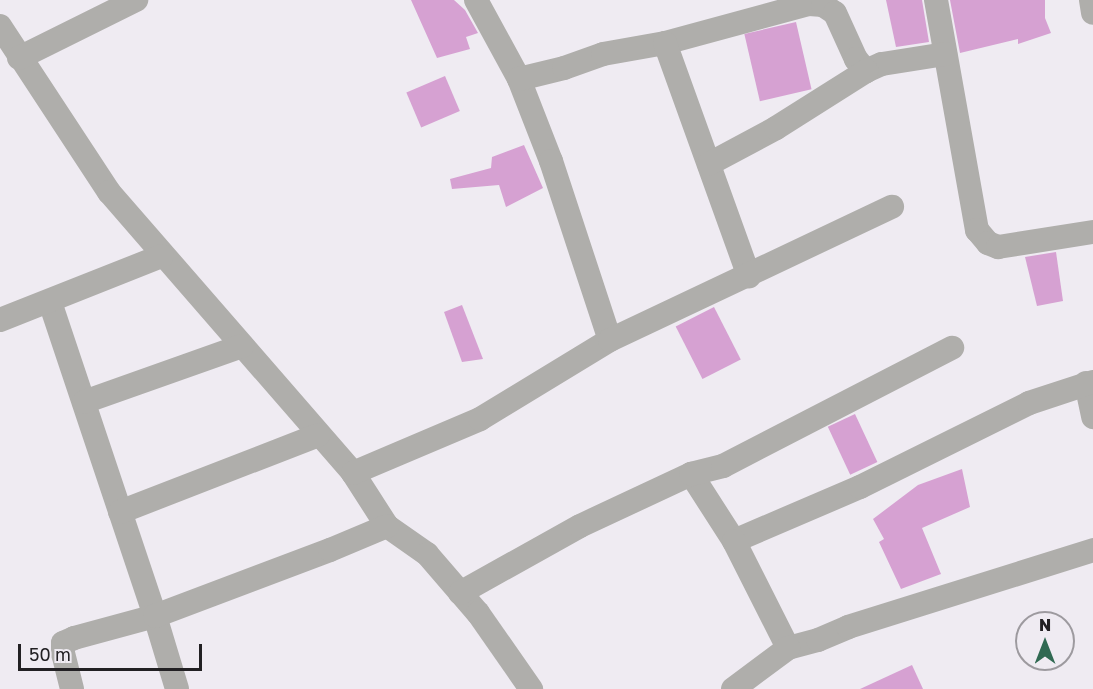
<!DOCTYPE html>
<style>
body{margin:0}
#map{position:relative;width:1093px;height:689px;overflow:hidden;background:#efebf2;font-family:"Golos Text",sans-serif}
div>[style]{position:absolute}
.building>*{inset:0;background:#d6a1d2;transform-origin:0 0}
.street>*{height:24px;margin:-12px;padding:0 12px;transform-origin:12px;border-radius:12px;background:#afaeab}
span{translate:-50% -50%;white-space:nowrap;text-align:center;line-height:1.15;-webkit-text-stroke:5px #efebf2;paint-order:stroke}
.north{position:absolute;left:1015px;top:611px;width:60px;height:60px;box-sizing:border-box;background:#efebf2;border:2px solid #9d9a9f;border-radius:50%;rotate:0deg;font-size:16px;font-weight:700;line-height:24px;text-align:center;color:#222023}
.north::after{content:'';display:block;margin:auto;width:21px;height:27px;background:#306952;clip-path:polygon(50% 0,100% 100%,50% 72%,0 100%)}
.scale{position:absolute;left:18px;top:644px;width:184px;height:27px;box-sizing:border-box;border:3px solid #222023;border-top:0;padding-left:8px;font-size:18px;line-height:21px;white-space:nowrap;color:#222023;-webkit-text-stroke:4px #efebf2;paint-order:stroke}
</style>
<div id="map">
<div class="building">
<div style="clip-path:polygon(411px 0,454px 0,465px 10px,478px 33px,466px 37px,470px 49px,437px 58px)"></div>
<div style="clip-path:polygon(886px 0,922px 0,929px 42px,896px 47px)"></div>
<div style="clip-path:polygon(950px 0,1045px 0,1045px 18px,1051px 33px,1018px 44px,1018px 39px,960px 53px)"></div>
<div style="left:796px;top:22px;width:69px;height:53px;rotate:77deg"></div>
<div style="left:445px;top:76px;width:38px;height:42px;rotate:67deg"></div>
<div style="clip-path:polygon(524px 145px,543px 188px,506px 207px,499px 185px,452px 189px,450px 179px,491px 168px,492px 157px)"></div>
<div style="clip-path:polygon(1056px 252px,1063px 301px,1037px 306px,1025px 257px)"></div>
<div style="clip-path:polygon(462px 305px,483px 359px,462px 362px,444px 312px)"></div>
<div style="left:714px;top:307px;width:59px;height:43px;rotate:63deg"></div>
<div style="left:855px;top:414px;width:53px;height:30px;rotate:65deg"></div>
<div style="clip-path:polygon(962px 469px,970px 507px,922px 528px,941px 574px,901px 589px,879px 542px,884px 539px,873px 519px,918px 485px)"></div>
<div style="clip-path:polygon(912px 665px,923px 689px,860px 689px)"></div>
</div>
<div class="street">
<div style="left:476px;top:0;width:90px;rotate:61.4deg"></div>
<div style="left:519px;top:79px;width:88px;rotate:68.7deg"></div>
<div style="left:551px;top:161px;width:188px;rotate:71.8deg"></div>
<div style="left:936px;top:0;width:234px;rotate:79.9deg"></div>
<div style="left:977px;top:230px;width:17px;rotate:50deg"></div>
<div style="left:988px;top:243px;width:11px;rotate:22deg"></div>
<div style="left:998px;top:247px;width:96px;rotate:-9deg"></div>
<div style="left:1091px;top:0;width:13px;rotate:81deg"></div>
<div style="left:0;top:26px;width:199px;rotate:56.7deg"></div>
<div style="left:109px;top:192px;width:372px;rotate:49deg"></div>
<div style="left:353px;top:473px;width:63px;rotate:57.3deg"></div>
<div style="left:387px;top:526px;width:49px;rotate:35deg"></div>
<div style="left:427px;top:554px;width:78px;rotate:49.2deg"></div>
<div style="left:478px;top:613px;width:93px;rotate:55.1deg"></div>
<div style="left:665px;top:43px;width:149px;rotate:-15.2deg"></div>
<div style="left:809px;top:4px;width:14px;rotate:4deg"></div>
<div style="left:823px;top:5px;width:14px;rotate:34deg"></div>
<div style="left:835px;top:13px;width:51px;rotate:65.5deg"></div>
<div style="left:856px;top:59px;width:16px;rotate:50deg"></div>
<div style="left:866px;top:71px;width:17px;rotate:-24deg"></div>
<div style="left:882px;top:64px;width:64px;rotate:-9deg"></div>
<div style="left:19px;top:58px;width:131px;rotate:-26.4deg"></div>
<div style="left:519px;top:79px;width:46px;rotate:-13.7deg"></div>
<div style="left:564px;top:68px;width:41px;rotate:-19.7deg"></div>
<div style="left:603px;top:54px;width:63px;rotate:-10.1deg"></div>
<div style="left:665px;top:43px;width:248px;rotate:70.2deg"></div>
<div style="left:709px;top:164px;width:76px;rotate:-28.2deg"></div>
<div style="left:776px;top:128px;width:107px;rotate:-32.3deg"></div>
<div style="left:50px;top:302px;width:331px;rotate:71.5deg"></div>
<div style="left:155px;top:616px;width:76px;rotate:73.2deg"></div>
<div style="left:0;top:320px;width:174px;rotate:-21.6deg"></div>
<div style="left:1086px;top:383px;width:35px;rotate:78deg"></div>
<div style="left:84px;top:402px;width:168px;rotate:-19.5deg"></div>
<div style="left:353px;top:473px;width:138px;rotate:-23deg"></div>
<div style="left:480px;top:419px;width:152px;rotate:-31.3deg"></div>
<div style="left:610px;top:340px;width:312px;rotate:-25.3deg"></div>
<div style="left:691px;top:474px;width:80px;rotate:57.3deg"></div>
<div style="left:734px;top:541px;width:137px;rotate:-23.2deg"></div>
<div style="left:860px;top:487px;width:189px;rotate:-26.4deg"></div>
<div style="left:1029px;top:403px;width:67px;rotate:-18.2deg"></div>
<div style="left:120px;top:512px;width:213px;rotate:-21.2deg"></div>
<div style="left:734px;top:541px;width:120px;rotate:63.2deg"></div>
<div style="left:788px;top:648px;width:31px;rotate:-15deg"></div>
<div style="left:818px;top:640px;width:33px;rotate:-23deg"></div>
<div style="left:848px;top:627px;width:257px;rotate:-17.4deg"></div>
<div style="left:460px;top:593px;width:137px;rotate:-29.2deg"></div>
<div style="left:580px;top:526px;width:123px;rotate:-25.1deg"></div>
<div style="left:691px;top:474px;width:33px;rotate:-14deg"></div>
<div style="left:723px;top:466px;width:258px;rotate:-27.3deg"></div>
<div style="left:72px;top:689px;width:36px;rotate:-104deg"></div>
<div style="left:63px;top:654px;width:11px;rotate:-90deg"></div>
<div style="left:63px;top:643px;width:12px;rotate:-24deg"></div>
<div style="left:74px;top:638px;width:84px;rotate:-15.2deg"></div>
<div style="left:155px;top:616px;width:187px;rotate:-20.7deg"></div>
<div style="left:330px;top:550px;width:62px;rotate:-22.8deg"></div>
<div style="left:733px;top:689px;width:69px;rotate:-36.7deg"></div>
</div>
<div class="north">N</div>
<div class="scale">50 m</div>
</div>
